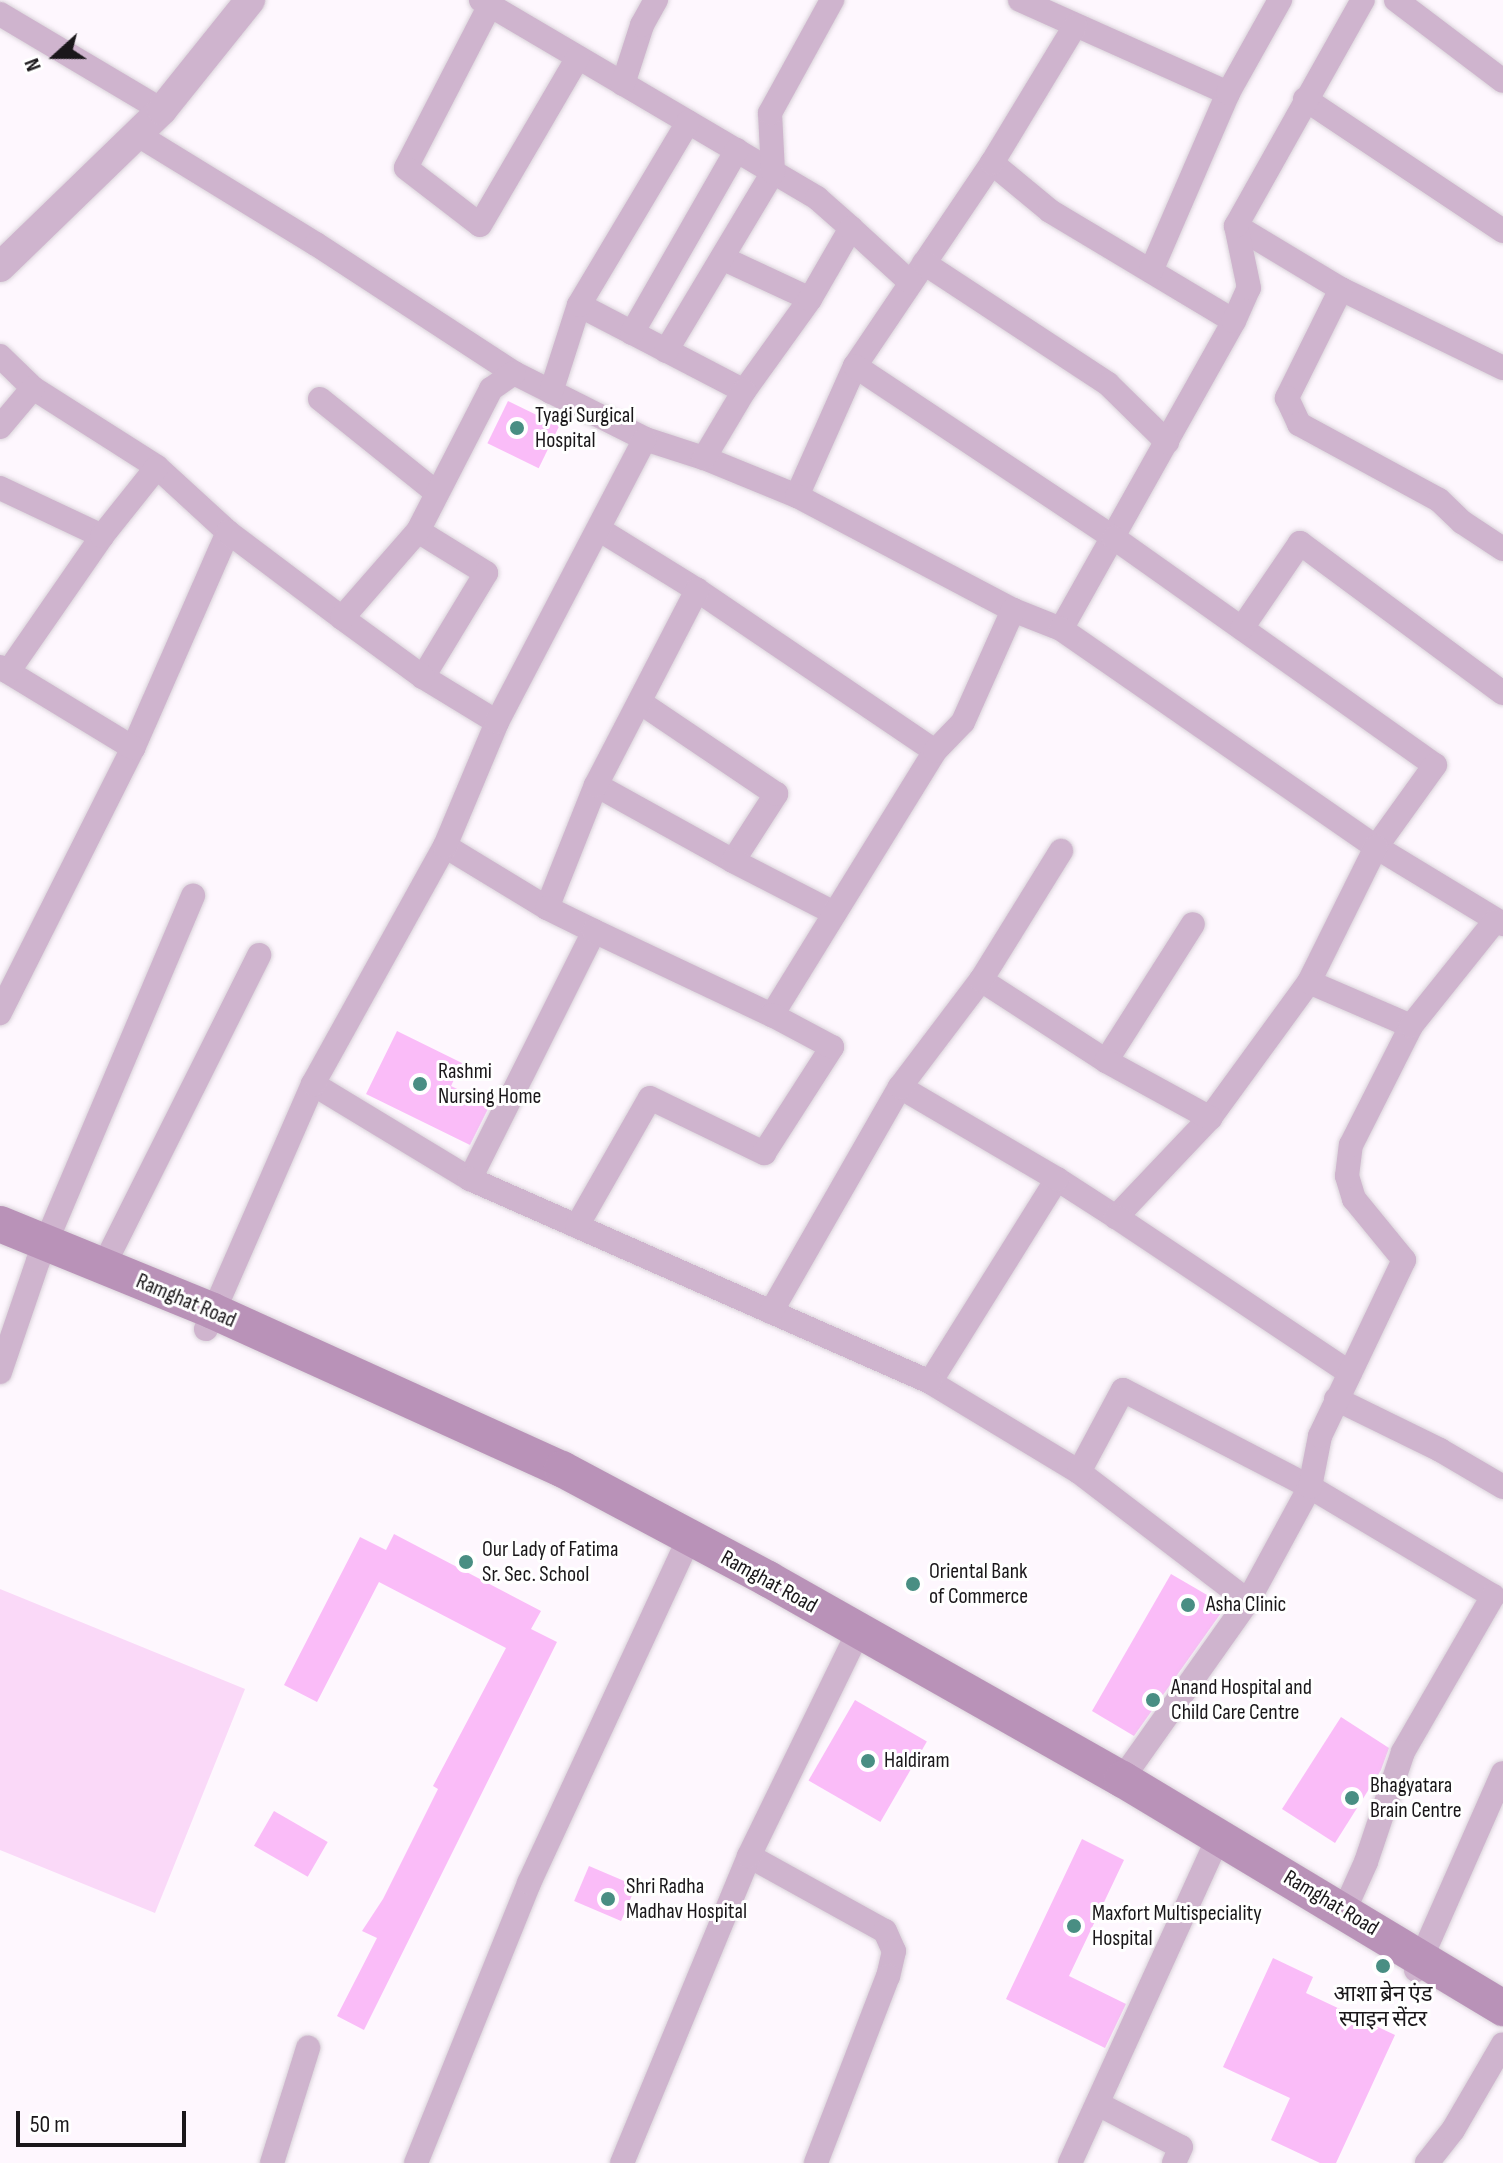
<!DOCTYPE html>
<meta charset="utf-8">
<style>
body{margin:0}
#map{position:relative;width:1503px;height:2163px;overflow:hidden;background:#fef7fe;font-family:"Sofia Sans Condensed","Noto Sans Devanagari",sans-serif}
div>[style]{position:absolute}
.green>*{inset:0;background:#fad9f8}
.building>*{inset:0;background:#fabcf8;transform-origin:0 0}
.roads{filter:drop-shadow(0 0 2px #dad3da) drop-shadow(0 0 2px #dad3da)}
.minor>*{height:24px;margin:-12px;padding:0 12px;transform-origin:12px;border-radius:12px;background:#cfb4ce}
.tertiary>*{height:30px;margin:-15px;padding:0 15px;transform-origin:15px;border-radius:15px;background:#cfb4ce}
.secondary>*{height:36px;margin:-18px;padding:0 18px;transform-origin:18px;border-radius:18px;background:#b992b8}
.dots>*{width:22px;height:22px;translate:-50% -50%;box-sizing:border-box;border:4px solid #fff;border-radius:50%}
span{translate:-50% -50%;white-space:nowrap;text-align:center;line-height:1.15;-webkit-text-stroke:6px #fff;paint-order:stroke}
.poi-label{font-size:22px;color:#1a171a}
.left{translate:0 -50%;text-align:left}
.street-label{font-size:22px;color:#1a171a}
.north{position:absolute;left:16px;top:16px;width:80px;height:80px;-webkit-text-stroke:6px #fff;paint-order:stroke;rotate:249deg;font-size:22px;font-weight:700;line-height:32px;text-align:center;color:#1a171a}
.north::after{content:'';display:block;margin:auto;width:28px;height:36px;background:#1a171a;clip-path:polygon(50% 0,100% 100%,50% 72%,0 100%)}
.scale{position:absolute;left:16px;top:2111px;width:170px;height:36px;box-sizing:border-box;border:4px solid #1a171a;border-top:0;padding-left:10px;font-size:24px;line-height:28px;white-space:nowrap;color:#1a171a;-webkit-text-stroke:6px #fff;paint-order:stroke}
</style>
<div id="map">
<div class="green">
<div style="clip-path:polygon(0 1589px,245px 1689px,155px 1913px,0 1850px)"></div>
</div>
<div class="building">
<div style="left:508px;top:401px;width:57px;height:47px;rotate:26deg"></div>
<div style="clip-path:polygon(397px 1031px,462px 1063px,451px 1086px,490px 1105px,470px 1145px,366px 1094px)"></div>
<div style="clip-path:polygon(394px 1534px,541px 1611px,531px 1629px,557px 1642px,364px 2030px,337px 2016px,377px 1938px,362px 1931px,383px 1899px,438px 1789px,433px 1786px,506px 1648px,379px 1582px,317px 1702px,284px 1685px,360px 1537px,386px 1550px)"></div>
<div style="clip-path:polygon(1171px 1574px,1226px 1606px,1134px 1736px,1092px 1711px)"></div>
<div style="left:855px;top:1700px;width:83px;height:93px;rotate:30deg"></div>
<div style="clip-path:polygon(1341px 1717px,1389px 1748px,1381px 1770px,1335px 1843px,1282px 1809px)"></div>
<div style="left:274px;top:1811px;width:62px;height:40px;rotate:30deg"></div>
<div style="clip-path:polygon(1082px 1839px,1124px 1860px,1069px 1976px,1126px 2004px,1105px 2048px,1006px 1999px)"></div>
<div style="left:589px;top:1866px;width:51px;height:38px;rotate:23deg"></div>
<div style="clip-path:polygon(1273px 1958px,1313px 1977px,1306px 1993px,1395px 2035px,1336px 2163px,1320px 2163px,1271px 2140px,1290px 2098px,1223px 2067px)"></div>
</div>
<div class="roads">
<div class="minor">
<div style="left:481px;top:0;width:390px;rotate:30.5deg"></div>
<div style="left:817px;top:198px;width:45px;rotate:41.4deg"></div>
<div style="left:1020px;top:0;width:228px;rotate:24.1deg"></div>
<div style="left:1396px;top:0;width:134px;rotate:37.1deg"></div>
<div style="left:490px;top:5px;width:183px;rotate:117.3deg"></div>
<div style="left:406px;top:168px;width:93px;rotate:37.6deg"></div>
<div style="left:480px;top:225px;width:194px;rotate:-59.7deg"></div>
<div style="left:0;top:14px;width:188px;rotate:30.7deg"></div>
<div style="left:623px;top:84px;width:62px;rotate:-72.1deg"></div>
<div style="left:642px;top:25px;width:29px;rotate:-61deg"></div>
<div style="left:1305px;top:99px;width:238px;rotate:33.7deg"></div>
<div style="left:138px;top:135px;width:209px;rotate:31.5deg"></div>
<div style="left:316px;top:244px;width:236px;rotate:33.1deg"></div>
<div style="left:514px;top:373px;width:147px;rotate:26.7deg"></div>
<div style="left:645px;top:439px;width:62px;rotate:17.9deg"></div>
<div style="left:704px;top:458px;width:100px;rotate:22.2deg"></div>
<div style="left:797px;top:496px;width:142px;rotate:-66deg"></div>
<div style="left:855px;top:366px;width:245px;rotate:-56deg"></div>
<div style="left:992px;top:163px;width:75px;rotate:39.6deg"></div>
<div style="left:1050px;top:211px;width:214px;rotate:30.9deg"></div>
<div style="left:1234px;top:321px;width:353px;rotate:119.3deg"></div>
<div style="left:992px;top:163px;width:160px;rotate:-58.8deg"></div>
<div style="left:1236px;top:226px;width:122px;rotate:31deg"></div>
<div style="left:1341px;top:289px;width:180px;rotate:26deg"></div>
<div style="left:722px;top:258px;width:97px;rotate:25deg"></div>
<div style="left:924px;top:263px;width:220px;rotate:33.3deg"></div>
<div style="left:1108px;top:384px;width:83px;rotate:44.5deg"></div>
<div style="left:1151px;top:271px;width:194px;rotate:-66.6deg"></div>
<div style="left:1228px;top:93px;width:107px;rotate:-60.8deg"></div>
<div style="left:1341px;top:289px;width:122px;rotate:116.4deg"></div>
<div style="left:1287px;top:398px;width:29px;rotate:65deg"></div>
<div style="left:1299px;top:424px;width:159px;rotate:28.5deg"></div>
<div style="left:1439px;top:500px;width:32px;rotate:44deg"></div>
<div style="left:1462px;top:522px;width:49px;rotate:33.4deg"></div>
<div style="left:579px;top:305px;width:186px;rotate:27.5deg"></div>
<div style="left:744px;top:391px;width:113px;rotate:-54.3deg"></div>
<div style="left:810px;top:299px;width:82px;rotate:-60deg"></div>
<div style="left:851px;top:228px;width:81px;rotate:42.5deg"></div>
<div style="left:1234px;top:321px;width:36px;rotate:-66deg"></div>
<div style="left:1249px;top:288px;width:63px;rotate:-101.8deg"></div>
<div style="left:1236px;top:226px;width:259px;rotate:-60.7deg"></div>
<div style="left:632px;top:333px;width:211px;rotate:-60.2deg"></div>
<div style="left:666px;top:351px;width:209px;rotate:-59.1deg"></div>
<div style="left:773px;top:172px;width:59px;rotate:-92.9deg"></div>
<div style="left:770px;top:113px;width:129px;rotate:-61.2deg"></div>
<div style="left:0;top:356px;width:46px;rotate:44.1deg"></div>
<div style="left:33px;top:388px;width:147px;rotate:32.5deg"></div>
<div style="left:157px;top:467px;width:96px;rotate:42.5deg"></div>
<div style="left:228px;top:532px;width:236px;rotate:113.7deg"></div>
<div style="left:133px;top:748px;width:297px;rotate:116.7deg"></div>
<div style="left:855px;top:366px;width:311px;rotate:33.6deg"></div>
<div style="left:1114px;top:538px;width:393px;rotate:35.3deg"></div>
<div style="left:1435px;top:765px;width:101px;rotate:125.7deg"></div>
<div style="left:1376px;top:847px;width:149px;rotate:31.2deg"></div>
<div style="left:551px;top:392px;width:91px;rotate:-72.2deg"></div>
<div style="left:579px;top:305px;width:213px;rotate:-59.2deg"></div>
<div style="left:320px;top:399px;width:150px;rotate:38.8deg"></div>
<div style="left:0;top:427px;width:51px;rotate:-49.8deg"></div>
<div style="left:704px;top:458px;width:78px;rotate:-59.2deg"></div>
<div style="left:0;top:488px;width:113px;rotate:25.2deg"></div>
<div style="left:797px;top:496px;width:244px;rotate:27.8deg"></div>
<div style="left:1013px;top:610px;width:52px;rotate:21.6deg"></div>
<div style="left:1061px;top:629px;width:383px;rotate:34.7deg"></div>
<div style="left:1376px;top:847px;width:151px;rotate:116.4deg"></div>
<div style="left:1309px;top:982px;width:168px;rotate:126.1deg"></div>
<div style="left:1210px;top:1118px;width:137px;rotate:133.5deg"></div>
<div style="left:1116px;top:1217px;width:70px;rotate:-147.2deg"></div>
<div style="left:1057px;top:1179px;width:239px;rotate:122deg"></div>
<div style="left:930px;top:1382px;width:174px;rotate:31.1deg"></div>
<div style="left:1079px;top:1472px;width:213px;rotate:37.4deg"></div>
<div style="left:600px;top:530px;width:114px;rotate:31.7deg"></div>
<div style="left:697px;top:590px;width:287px;rotate:34.1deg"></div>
<div style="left:418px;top:531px;width:80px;rotate:31.7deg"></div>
<div style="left:486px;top:573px;width:122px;rotate:121.2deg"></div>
<div style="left:228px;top:532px;width:143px;rotate:37deg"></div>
<div style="left:1242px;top:628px;width:103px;rotate:-55.7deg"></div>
<div style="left:1300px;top:543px;width:252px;rotate:36.5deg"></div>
<div style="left:0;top:667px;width:156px;rotate:31.3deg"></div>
<div style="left:8px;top:672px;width:165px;rotate:-55.3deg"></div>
<div style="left:102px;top:536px;width:88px;rotate:-51.4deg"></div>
<div style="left:497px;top:722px;width:87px;rotate:-148.7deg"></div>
<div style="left:423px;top:677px;width:100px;rotate:-143.9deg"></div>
<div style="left:342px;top:618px;width:116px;rotate:-48.9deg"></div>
<div style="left:418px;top:531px;width:160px;rotate:-62.8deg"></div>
<div style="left:491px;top:389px;width:28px;rotate:-35deg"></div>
<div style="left:596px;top:785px;width:157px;rotate:29deg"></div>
<div style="left:733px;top:861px;width:80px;rotate:-57.3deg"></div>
<div style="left:776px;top:794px;width:163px;rotate:-146deg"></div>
<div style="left:445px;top:846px;width:119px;rotate:31.3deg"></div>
<div style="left:547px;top:908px;width:132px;rotate:-68.3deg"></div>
<div style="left:596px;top:785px;width:220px;rotate:-62.6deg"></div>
<div style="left:733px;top:861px;width:114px;rotate:27.2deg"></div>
<div style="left:547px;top:908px;width:52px;rotate:26.1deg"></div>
<div style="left:981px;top:980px;width:149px;rotate:32.9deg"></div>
<div style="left:1106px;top:1061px;width:162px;rotate:-57.6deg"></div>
<div style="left:1309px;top:982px;width:111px;rotate:23.3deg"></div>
<div style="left:1106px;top:1061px;width:119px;rotate:28.7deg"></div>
<div style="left:313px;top:1084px;width:184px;rotate:31.2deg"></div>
<div style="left:470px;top:1179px;width:277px;rotate:-63.4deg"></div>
<div style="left:594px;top:931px;width:197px;rotate:25.3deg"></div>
<div style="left:772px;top:1015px;width:310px;rotate:-58.3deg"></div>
<div style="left:935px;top:751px;width:40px;rotate:-46deg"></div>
<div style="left:963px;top:722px;width:123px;rotate:-65.9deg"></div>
<div style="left:900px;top:1087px;width:182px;rotate:30.4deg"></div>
<div style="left:470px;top:1179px;width:503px;rotate:23.81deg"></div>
<div style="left:1116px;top:1217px;width:281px;rotate:33.7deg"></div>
<div style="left:577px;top:1226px;width:147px;rotate:-60.3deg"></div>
<div style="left:650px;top:1098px;width:127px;rotate:25.8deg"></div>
<div style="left:764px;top:1153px;width:126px;rotate:-57.3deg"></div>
<div style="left:832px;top:1047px;width:68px;rotate:-151.9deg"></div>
<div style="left:103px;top:1267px;width:349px;rotate:-63.4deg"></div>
<div style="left:771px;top:1312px;width:259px;rotate:-60.2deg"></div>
<div style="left:900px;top:1087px;width:134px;rotate:-52.9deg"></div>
<div style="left:981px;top:980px;width:152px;rotate:-58.2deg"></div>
<div style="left:206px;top:1329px;width:267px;rotate:-66.4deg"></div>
<div style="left:313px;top:1084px;width:272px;rotate:-61deg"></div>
<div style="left:445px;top:846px;width:134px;rotate:-67.2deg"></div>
<div style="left:497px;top:722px;width:319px;rotate:-62.4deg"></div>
<div style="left:0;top:1372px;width:117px;rotate:-71.1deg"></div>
<div style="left:38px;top:1261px;width:397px;rotate:-67deg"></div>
<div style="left:1336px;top:1399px;width:116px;rotate:26.1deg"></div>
<div style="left:1440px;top:1450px;width:73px;rotate:30.4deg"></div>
<div style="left:1079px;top:1472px;width:93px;rotate:-61.8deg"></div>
<div style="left:1123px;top:1390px;width:211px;rotate:27.4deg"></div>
<div style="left:1310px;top:1487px;width:213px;rotate:30.8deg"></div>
<div style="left:1493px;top:1596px;width:180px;rotate:120deg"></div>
<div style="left:1403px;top:1752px;width:116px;rotate:108.6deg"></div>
<div style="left:1366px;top:1862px;width:54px;rotate:114.2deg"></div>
<div style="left:1122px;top:1779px;width:218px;rotate:-54.7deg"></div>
<div style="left:1248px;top:1601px;width:130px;rotate:-61.5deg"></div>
<div style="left:1310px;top:1487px;width:52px;rotate:-78.9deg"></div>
<div style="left:1320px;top:1436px;width:195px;rotate:-64.5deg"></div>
<div style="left:1404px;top:1260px;width:79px;rotate:-129.3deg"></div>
<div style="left:1354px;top:1199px;width:24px;rotate:-107deg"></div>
<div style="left:1347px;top:1176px;width:31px;rotate:-83deg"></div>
<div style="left:1351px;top:1145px;width:133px;rotate:-63.2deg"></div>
<div style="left:1411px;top:1026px;width:134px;rotate:-51.3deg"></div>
<div style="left:749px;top:1856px;width:155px;rotate:28.9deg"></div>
<div style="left:885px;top:1931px;width:22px;rotate:66deg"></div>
<div style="left:894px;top:1951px;width:26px;rotate:103deg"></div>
<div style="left:888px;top:1976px;width:200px;rotate:111.1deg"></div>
<div style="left:1416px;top:1970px;width:215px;rotate:-66.2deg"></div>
<div style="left:1098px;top:2104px;width:93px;rotate:27.4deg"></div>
<div style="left:1181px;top:2147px;width:17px;rotate:114deg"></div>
<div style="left:272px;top:2163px;width:121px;rotate:-72.6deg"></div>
<div style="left:416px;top:2163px;width:302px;rotate:-68deg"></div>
<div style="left:529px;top:1883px;width:363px;rotate:-65.1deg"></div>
<div style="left:622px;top:2163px;width:332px;rotate:-67.5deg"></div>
<div style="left:749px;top:1856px;width:233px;rotate:-64deg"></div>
<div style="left:1070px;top:2163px;width:342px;rotate:-65.5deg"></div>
<div style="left:1427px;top:2163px;width:42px;rotate:-51.8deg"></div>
<div style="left:1453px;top:2130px;width:99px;rotate:-59.8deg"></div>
</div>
<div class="tertiary">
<div style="left:0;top:267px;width:226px;rotate:-44.1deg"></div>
<div style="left:162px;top:110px;width:141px;rotate:-51.3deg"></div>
</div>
<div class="secondary">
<div style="left:0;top:1224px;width:230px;rotate:22.2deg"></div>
<div style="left:213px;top:1311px;width:383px;rotate:24.4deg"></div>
<div style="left:562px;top:1469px;width:234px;rotate:28.1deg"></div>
<div style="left:768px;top:1579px;width:407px;rotate:29.5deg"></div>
<div style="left:1122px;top:1779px;width:445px;rotate:31deg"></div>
</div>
</div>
<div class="dots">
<div style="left:517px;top:428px;background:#498e83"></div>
<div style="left:420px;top:1084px;background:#498e83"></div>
<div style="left:466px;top:1562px;background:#498e83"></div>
<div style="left:913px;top:1584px;background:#498e83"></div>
<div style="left:1188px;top:1605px;background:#498e83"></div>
<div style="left:1153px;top:1700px;background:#498e83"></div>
<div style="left:868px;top:1761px;background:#498e83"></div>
<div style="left:1352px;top:1798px;background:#498e83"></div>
<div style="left:608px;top:1899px;background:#498e83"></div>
<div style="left:1074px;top:1926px;background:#498e83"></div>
<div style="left:1383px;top:1966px;background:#498e83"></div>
</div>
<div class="poi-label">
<span class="left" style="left:535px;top:428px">Tyagi Surgical<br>Hospital</span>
<span class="left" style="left:438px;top:1084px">Rashmi<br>Nursing Home</span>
<span class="left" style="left:482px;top:1562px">Our Lady of Fatima<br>Sr. Sec. School</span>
<span class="left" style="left:929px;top:1584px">Oriental Bank<br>of Commerce</span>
<span class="left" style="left:1206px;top:1605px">Asha Clinic</span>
<span class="left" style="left:1171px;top:1700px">Anand Hospital and<br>Child Care Centre</span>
<span class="left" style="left:884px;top:1761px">Haldiram</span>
<span class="left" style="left:1370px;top:1798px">Bhagyatara<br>Brain Centre</span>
<span class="left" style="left:626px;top:1899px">Shri Radha<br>Madhav Hospital</span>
<span class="left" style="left:1092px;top:1926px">Maxfort Multispeciality<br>Hospital</span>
<span style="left:1383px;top:2007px">आशा ब्रेन एंड<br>स्पाइन सेंटर</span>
</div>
<div class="street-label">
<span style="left:186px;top:1301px;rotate:23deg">Ramghat Road</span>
<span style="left:769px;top:1582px;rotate:29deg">Ramghat Road</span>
<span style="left:1331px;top:1903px;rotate:31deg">Ramghat Road</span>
</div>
<div class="north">N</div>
<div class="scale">50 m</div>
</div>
